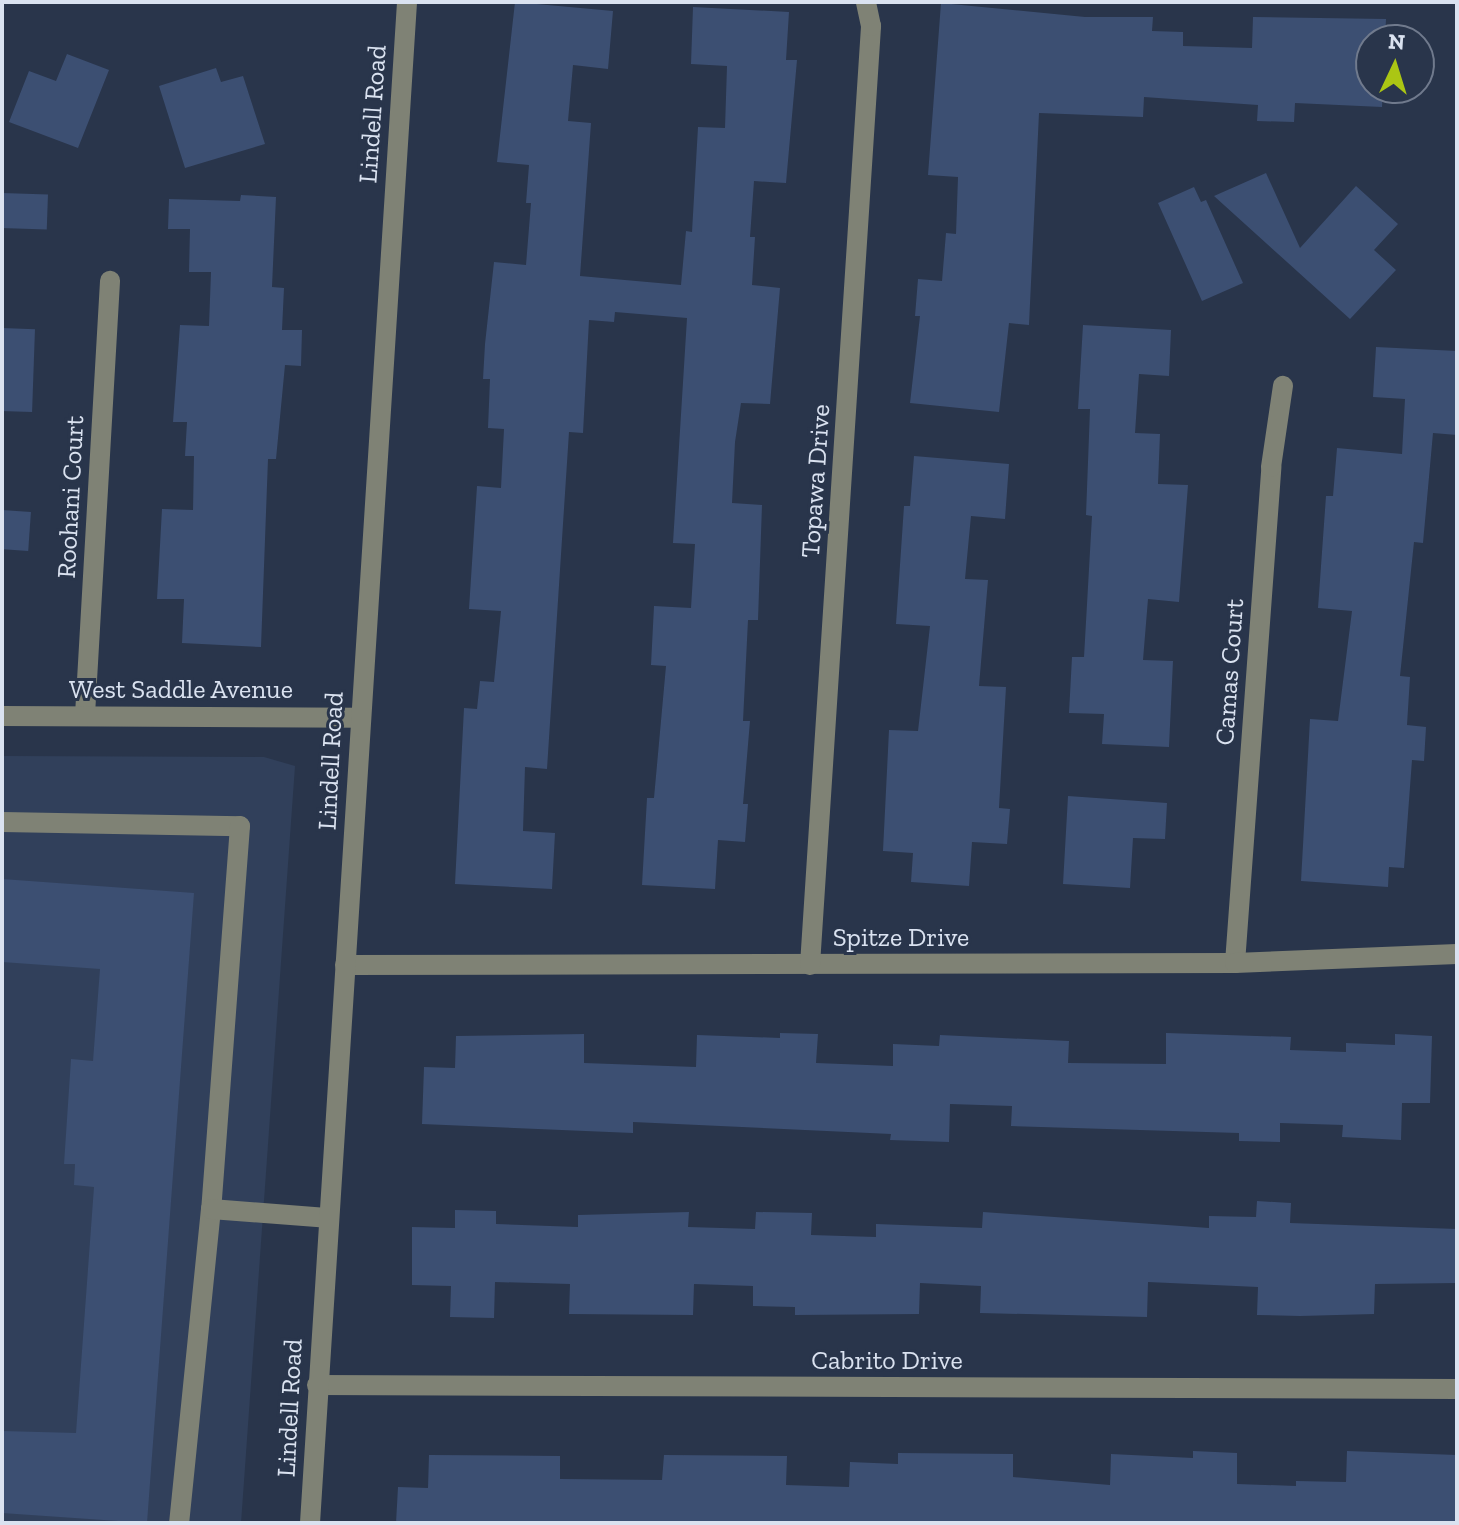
<!DOCTYPE html>
<style>
body{margin:0}
#map{position:relative;width:1459px;height:1525px;overflow:hidden;background:#29354b;font-family:"Zilla Slab",serif}
div>[style]{position:absolute}
.built>*{inset:0;background:#31405b}
.building>*{inset:0;background:#3c4f72;transform-origin:0 0}
.minor>*{height:20px;margin:-10px;padding:0 10px;transform-origin:10px;border-radius:10px;background:#7f8275}
span{translate:-50% -50%;white-space:nowrap;text-align:center;line-height:1.15;-webkit-text-stroke:6px #29354b;paint-order:stroke}
.street-label{font-size:26px;color:#dae2f0}
.frame{position:absolute;inset:0;border:4px solid #dae2f0;pointer-events:none}
.north{position:absolute;left:1355px;top:24px;width:80px;height:80px;box-sizing:border-box;background:#29354b;border:2px solid #707a8d;border-radius:50%;rotate:4deg;font-size:22px;font-weight:700;line-height:32px;text-align:center;color:#dae2f0}
.north::after{content:'';display:block;margin:auto;width:28px;height:36px;background:#abc614;clip-path:polygon(50% 0,100% 100%,50% 72%,0 100%)}
</style>
<div id="map">
<div class="built">
<div style="clip-path:polygon(2px 756px,264px 757px,295px 766px,241px 1523px,2px 1523px)"></div>
</div>
<div class="building">
<div style="clip-path:polygon(515px 2px,613px 11px,608px 69px,573px 65px,568px 121px,591px 123px,580px 276px,681px 285px,686px 231px,692px 232px,698px 127px,725px 128px,727px 66px,691px 64px,693px 7px,789px 12px,786px 60px,797px 60px,786px 183px,754px 181px,750px 237px,755px 237px,752px 285px,780px 288px,770px 404px,741px 403px,735px 442px,732px 503px,762px 505px,758px 620px,748px 620px,743px 721px,750px 721px,743px 804px,748px 804px,745px 842px,718px 840px,715px 889px,642px 885px,647px 798px,654px 798px,666px 666px,651px 665px,654px 606px,691px 608px,695px 544px,673px 543px,687px 318px,615px 312px,614px 322px,589px 320px,583px 433px,569px 432px,547px 769px,525px 767px,523px 831px,555px 833px,552px 889px,455px 884px,464px 708px,477px 709px,480px 681px,494px 682px,501px 611px,469px 609px,477px 486px,501px 488px,504px 429px,488px 428px,490px 379px,483px 379px,485px 344px,494px 262px,526px 265px,531px 203px,526px 203px,529px 165px,497px 162px)"></div>
<div style="clip-path:polygon(941px 3px,1085px 17px,1153px 17px,1152px 31px,1183px 32px,1183px 46px,1252px 48px,1253px 17px,1386px 19px,1385px 40px,1371px 40px,1371px 88px,1383px 88px,1382px 107px,1295px 103px,1294px 122px,1257px 121px,1258px 105px,1144px 97px,1143px 117px,1039px 113px,1029px 325px,1009px 323px,999px 412px,910px 403px,920px 316px,915px 316px,918px 279px,942px 281px,946px 233px,956px 234px,958px 177px,928px 175px)"></div>
<div style="clip-path:polygon(67px 54px,109px 70px,78px 148px,9px 122px,29px 71px,56px 81px)"></div>
<div style="clip-path:polygon(216px 68px,221px 82px,243px 76px,265px 144px,185px 168px,159px 86px)"></div>
<div style="clip-path:polygon(1266px 173px,1300px 248px,1356px 186px,1398px 224px,1374px 250px,1396px 270px,1350px 319px,1214px 196px)"></div>
<div style="clip-path:polygon(1194px 187px,1201px 202px,1206px 200px,1243px 283px,1202px 301px,1158px 203px)"></div>
<div style="left:2px;top:193px;width:46px;height:35px;rotate:2deg"></div>
<div style="clip-path:polygon(241px 195px,276px 197px,272px 287px,284px 288px,282px 330px,302px 330px,301px 366px,285px 365px,276px 459px,268px 459px,261px 647px,182px 643px,184px 599px,157px 599px,162px 509px,193px 510px,194px 456px,185px 456px,187px 422px,173px 422px,180px 325px,209px 326px,211px 272px,189px 272px,190px 229px,168px 229px,169px 199px,240px 201px)"></div>
<div style="clip-path:polygon(1083px 325px,1171px 330px,1169px 376px,1139px 374px,1135px 433px,1160px 434px,1158px 484px,1188px 485px,1179px 602px,1148px 599px,1143px 660px,1173px 661px,1169px 747px,1102px 744px,1104px 714px,1069px 713px,1072px 657px,1084px 657px,1092px 516px,1086px 515px,1090px 409px,1078px 409px)"></div>
<div style="left:2px;top:328px;width:33px;height:83px;rotate:2deg"></div>
<div style="clip-path:polygon(1376px 347px,1457px 351px,1457px 435px,1433px 433px,1423px 543px,1414px 542px,1400px 676px,1410px 677px,1407px 725px,1426px 727px,1424px 761px,1412px 760px,1404px 868px,1389px 867px,1388px 887px,1301px 881px,1310px 719px,1338px 721px,1352px 611px,1318px 608px,1326px 496px,1333px 496px,1337px 448px,1402px 454px,1405px 399px,1373px 397px)"></div>
<div style="clip-path:polygon(914px 456px,1009px 464px,1005px 519px,971px 516px,965px 579px,988px 580px,979px 686px,1006px 687px,999px 808px,1010px 809px,1007px 844px,972px 842px,969px 886px,911px 882px,913px 853px,883px 851px,889px 730px,918px 731px,930px 626px,896px 624px,904px 506px,910px 506px)"></div>
<div style="left:2px;top:510px;width:29px;height:39px;rotate:4deg"></div>
<div style="clip-path:polygon(1068px 796px,1167px 803px,1165px 839px,1133px 838px,1130px 888px,1063px 884px)"></div>
<div style="clip-path:polygon(2px 879px,194px 893px,147px 1523px,2px 1513px,2px 1431px,76px 1433px,94px 1187px,74px 1185px,75px 1164px,64px 1164px,71px 1059px,93px 1061px,100px 969px,2px 962px)"></div>
<div style="clip-path:polygon(780px 1033px,818px 1034px,816px 1063px,893px 1066px,893px 1044px,939px 1046px,940px 1035px,1069px 1041px,1068px 1063px,1166px 1064px,1166px 1033px,1291px 1037px,1290px 1050px,1346px 1052px,1346px 1043px,1395px 1045px,1395px 1034px,1432px 1036px,1430px 1103px,1402px 1103px,1401px 1140px,1342px 1137px,1343px 1125px,1280px 1123px,1280px 1142px,1239px 1141px,1239px 1133px,1011px 1126px,1012px 1106px,950px 1104px,949px 1142px,890px 1140px,891px 1134px,633px 1122px,633px 1133px,422px 1124px,424px 1067px,455px 1068px,456px 1036px,584px 1034px,584px 1063px,696px 1067px,697px 1035px,780px 1038px)"></div>
<div style="clip-path:polygon(1257px 1201px,1291px 1203px,1290px 1223px,1457px 1229px,1457px 1283px,1375px 1284px,1374px 1314px,1300px 1316px,1257px 1315px,1258px 1287px,1148px 1282px,1147px 1317px,980px 1313px,981px 1286px,920px 1283px,919px 1314px,795px 1315px,795px 1307px,753px 1306px,753px 1286px,694px 1284px,693px 1315px,569px 1314px,570px 1284px,495px 1282px,494px 1318px,450px 1317px,451px 1286px,412px 1285px,412px 1227px,455px 1228px,455px 1210px,496px 1211px,496px 1224px,578px 1227px,578px 1215px,689px 1212px,688px 1227px,755px 1229px,756px 1212px,812px 1213px,811px 1235px,876px 1237px,876px 1224px,982px 1228px,983px 1212px,1209px 1228px,1209px 1216px,1256px 1217px)"></div>
<div style="clip-path:polygon(1193px 1451px,1237px 1453px,1237px 1484px,1296px 1486px,1296px 1481px,1346px 1482px,1347px 1451px,1457px 1455px,1457px 1523px,396px 1523px,398px 1487px,428px 1488px,429px 1455px,560px 1456px,560px 1479px,662px 1480px,664px 1455px,787px 1456px,786px 1485px,849px 1487px,850px 1462px,898px 1464px,898px 1453px,1013px 1454px,1013px 1477px,1110px 1485px,1111px 1454px,1193px 1458px)"></div>
</div>
<div class="minor">
<div style="left:85px;top:715px;width:435px;rotate:-86.7deg"></div>
<div style="left:2px;top:716px;width:358px;rotate:0.3deg"></div>
<div style="left:2px;top:822px;width:238px;rotate:1deg"></div>
<div style="left:240px;top:826px;width:384px;rotate:94.3deg"></div>
<div style="left:211px;top:1209px;width:316px;rotate:95.8deg"></div>
<div style="left:1235px;top:963px;width:497px;rotate:-85.8deg"></div>
<div style="left:1271px;top:467px;width:82px;rotate:-81.6deg"></div>
<div style="left:345px;top:965px;width:890px;rotate:-0.13deg"></div>
<div style="left:1235px;top:963px;width:222px;rotate:-2.3deg"></div>
<div style="left:810px;top:965px;width:941px;rotate:-86.28deg"></div>
<div style="left:871px;top:26px;width:25px;rotate:-102deg"></div>
<div style="left:211px;top:1209px;width:116px;rotate:4.4deg"></div>
<div style="left:317px;top:1385px;width:1140px;rotate:0.2deg"></div>
<div style="left:310px;top:1523px;width:1524px;rotate:-86.35deg"></div>
</div>
<div class="street-label">
<span style="left:373px;top:114px;rotate:-86deg">Lindell Road</span>
<span style="left:816px;top:481px;rotate:-86deg">Topawa Drive</span>
<span style="left:71px;top:497px;rotate:-87deg">Roohani Court</span>
<span style="left:1230px;top:672px;rotate:-86deg">Camas Court</span>
<span style="left:181px;top:690px">West Saddle Avenue</span>
<span style="left:331px;top:761px;rotate:-87deg">Lindell Road</span>
<span style="left:901px;top:938px">Spitze Drive</span>
<span style="left:887px;top:1361px">Cabrito Drive</span>
<span style="left:290px;top:1408px;rotate:-87deg">Lindell Road</span>
</div>
<div class="frame"></div>
<div class="north">N</div>
</div>
